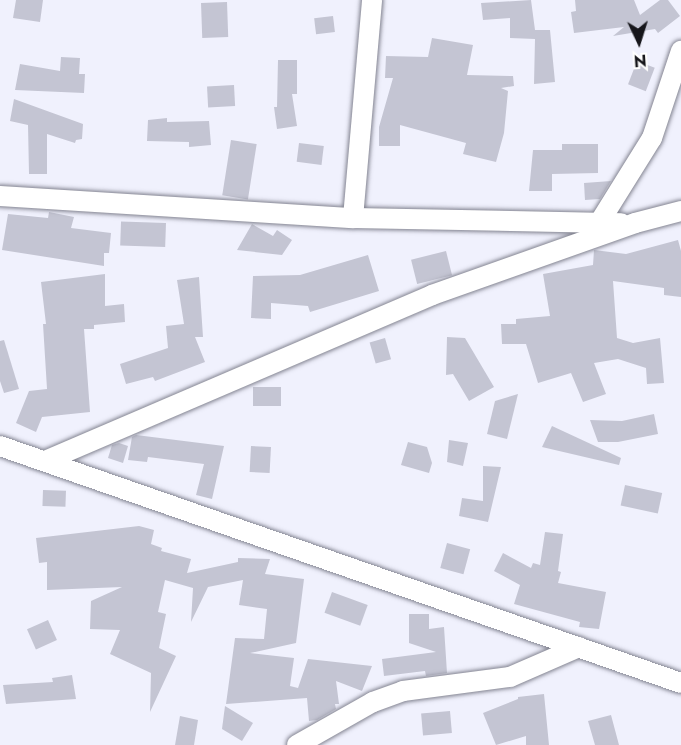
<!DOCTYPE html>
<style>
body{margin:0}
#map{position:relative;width:681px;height:745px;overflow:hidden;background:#f0f1fd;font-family:Jost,sans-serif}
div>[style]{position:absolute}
.building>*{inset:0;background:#c4c5d3;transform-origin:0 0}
.roads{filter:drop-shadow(0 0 2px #838491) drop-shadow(0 0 2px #838491)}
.minor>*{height:20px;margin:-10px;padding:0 10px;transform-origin:10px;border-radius:10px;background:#fff}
span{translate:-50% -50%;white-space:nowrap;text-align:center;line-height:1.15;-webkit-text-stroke:4.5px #fff;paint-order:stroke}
.north{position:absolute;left:609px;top:12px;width:60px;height:60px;-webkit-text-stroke:4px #fff;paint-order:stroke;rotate:176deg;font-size:16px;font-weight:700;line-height:24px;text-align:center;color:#16161b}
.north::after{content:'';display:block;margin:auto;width:21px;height:27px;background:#16161b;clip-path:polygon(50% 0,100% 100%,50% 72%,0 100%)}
</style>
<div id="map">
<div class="building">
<div style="clip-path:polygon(16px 0,43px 0,40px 22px,13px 18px)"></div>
<div style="clip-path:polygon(531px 0,535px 30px,550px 30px,555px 82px,534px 84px,535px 39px,510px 38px,510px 18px,483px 20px,481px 3px)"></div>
<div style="clip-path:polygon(575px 0,634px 0,640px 15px,660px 0,668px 0,680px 16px,658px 33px,655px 29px,613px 36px,624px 27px,574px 33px,571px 12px,576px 11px)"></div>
<div style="left:227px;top:2px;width:35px;height:26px;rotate:88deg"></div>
<div style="left:333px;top:16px;width:16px;height:19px;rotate:83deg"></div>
<div style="clip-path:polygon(432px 38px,473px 45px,467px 75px,513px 76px,514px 86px,501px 88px,508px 91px,504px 133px,496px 162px,463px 154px,466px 143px,400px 125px,400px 146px,379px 146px,379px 127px,393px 78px,385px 78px,386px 56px,428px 57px)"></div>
<div style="clip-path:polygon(61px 57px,80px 58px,79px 74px,85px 74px,84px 93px,15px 90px,20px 64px,60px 71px)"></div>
<div style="clip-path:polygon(278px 60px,297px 60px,297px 94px,292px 94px,297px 126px,277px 129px,274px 107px,277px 107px)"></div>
<div style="left:637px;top:61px;width:19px;height:25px;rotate:21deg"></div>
<div style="left:234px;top:85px;width:21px;height:27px;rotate:87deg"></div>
<div style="clip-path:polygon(14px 99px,83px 124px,82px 139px,76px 140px,75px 143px,47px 134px,47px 174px,29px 174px,28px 125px,10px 121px)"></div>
<div style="clip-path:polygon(167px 118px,167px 122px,209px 121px,211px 145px,189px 147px,189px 142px,147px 141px,148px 120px)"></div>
<div style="left:231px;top:140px;width:26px;height:56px;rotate:9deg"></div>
<div style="left:299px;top:143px;width:25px;height:19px;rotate:7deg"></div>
<div style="clip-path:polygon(562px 144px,598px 144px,598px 173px,552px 174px,552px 191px,529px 191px,533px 150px,562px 150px)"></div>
<div style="clip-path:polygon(611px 181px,600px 199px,585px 200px,584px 183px)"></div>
<div style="clip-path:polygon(49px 212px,74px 217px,71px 228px,111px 233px,109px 253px,104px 253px,104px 266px,2px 250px,8px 214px,48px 218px)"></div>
<div style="left:166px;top:223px;width:24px;height:45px;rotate:92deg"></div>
<div style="clip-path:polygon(252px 224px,273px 236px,277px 230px,292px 240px,282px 255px,237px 250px)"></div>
<div style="clip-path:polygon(678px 240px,681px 251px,681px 297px,664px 295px,664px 288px,613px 281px,617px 338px,633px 343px,660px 338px,664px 383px,647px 384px,646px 368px,618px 359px,594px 363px,606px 394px,583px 402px,571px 373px,538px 383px,526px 344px,502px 344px,501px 324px,516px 324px,516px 319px,550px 316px,543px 274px,593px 265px,594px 250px,626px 254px)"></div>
<div style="left:446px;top:251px;width:25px;height:36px;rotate:76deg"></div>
<div style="clip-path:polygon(368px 255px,379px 291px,310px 312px,308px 306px,271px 303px,271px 319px,251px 318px,253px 276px,300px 275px)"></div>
<div style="clip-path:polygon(105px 274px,105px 306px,124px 304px,125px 322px,94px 325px,94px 329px,84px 329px,90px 412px,42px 417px,36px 432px,16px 423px,29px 391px,47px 389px,43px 324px,46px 324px,41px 282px)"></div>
<div style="clip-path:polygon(199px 277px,203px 337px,195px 337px,205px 362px,155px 381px,153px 377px,126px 384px,120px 364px,168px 348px,166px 326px,184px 324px,177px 280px)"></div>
<div style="clip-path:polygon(447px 337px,465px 338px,494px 387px,469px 401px,453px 374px,446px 375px)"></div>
<div style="left:385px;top:338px;width:22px;height:16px;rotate:74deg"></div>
<div style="clip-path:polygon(4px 340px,19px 389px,4px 393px,0 381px,0 341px)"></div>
<div style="left:253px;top:387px;width:28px;height:19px"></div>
<div style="clip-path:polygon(518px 394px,507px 439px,487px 434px,495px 401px)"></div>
<div style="clip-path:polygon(654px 414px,658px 434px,618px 442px,598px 442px,590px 420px,622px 421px)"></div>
<div style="clip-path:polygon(552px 426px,621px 458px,619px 465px,542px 447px)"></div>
<div style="clip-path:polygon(136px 435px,224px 446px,212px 499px,196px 495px,204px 464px,148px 457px,147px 462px,128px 460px,132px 437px)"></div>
<div style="clip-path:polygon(449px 440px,468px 443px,463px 466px,447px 462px)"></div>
<div style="clip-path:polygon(408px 442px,427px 447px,432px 463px,429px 473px,401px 465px)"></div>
<div style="clip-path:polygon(119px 443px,128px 446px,123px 463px,108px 458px,112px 445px)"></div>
<div style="left:251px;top:446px;width:20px;height:26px;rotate:3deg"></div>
<div style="clip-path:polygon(483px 466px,501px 467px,488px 522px,459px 516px,462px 498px,483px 501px)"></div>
<div style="left:625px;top:485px;width:38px;height:21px;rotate:12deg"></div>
<div style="left:43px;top:490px;width:23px;height:16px;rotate:2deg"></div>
<div style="clip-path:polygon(139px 526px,154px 530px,151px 544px,162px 548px,161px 551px,191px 559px,187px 573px,238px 562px,238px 558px,270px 559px,265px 574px,304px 579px,296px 643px,250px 653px,294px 658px,290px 686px,298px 688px,308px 659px,372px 666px,362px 691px,336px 681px,339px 704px,335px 704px,336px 709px,317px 720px,309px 721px,307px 698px,226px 704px,235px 638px,264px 639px,267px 609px,239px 605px,243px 580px,208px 587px,191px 622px,193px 588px,165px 580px,158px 612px,166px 614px,159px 648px,176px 656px,150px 712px,151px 673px,110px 654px,120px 630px,90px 629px,91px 601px,122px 587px,47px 590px,47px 562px,39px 563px,36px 538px)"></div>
<div style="clip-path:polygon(545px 532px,563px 534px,558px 571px,561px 572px,558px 583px,606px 592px,599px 629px,579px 627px,580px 622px,514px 604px,520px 585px,494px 571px,503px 553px,531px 568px,533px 563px,540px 565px)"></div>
<div style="left:447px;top:543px;width:24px;height:26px;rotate:15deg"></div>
<div style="left:332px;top:592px;width:38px;height:22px;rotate:20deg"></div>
<div style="clip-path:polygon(409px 614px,429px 614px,429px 629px,444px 627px,447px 673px,426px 676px,425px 671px,384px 676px,382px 659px,436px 652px,409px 643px)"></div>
<div style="left:48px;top:620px;width:22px;height:23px;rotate:66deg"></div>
<div style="clip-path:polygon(72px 675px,76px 699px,6px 704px,3px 685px,53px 682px,52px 678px)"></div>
<div style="clip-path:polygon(544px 694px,549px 745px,526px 745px,526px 736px,496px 745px,483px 713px,518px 699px,518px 697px)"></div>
<div style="clip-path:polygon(225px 706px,253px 723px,242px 741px,222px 729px)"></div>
<div style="left:450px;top:711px;width:22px;height:29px;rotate:85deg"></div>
<div style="clip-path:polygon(611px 715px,619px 745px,595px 745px,588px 721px)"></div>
<div style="clip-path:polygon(180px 716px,198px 720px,194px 745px,175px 745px)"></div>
</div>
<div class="roads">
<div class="minor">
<div style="left:0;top:196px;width:354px;rotate:3.6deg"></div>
<div style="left:353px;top:218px;width:268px;rotate:1.1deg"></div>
<div style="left:353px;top:218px;width:219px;rotate:-85deg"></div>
<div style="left:599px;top:223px;width:100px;rotate:-58.1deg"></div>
<div style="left:652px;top:138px;width:92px;rotate:-71.6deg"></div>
<div style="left:0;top:446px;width:721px;rotate:19.19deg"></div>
<div style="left:45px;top:461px;width:421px;rotate:-23.2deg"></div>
<div style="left:432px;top:295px;width:215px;rotate:-19.5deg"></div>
<div style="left:635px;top:223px;width:48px;rotate:-14.6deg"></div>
<div style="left:297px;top:745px;width:87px;rotate:-29.5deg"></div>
<div style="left:373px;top:702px;width:32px;rotate:-20deg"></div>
<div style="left:403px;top:691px;width:108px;rotate:-7.5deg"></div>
<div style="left:510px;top:677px;width:75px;rotate:-23.5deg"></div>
</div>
</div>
<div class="north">N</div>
</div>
